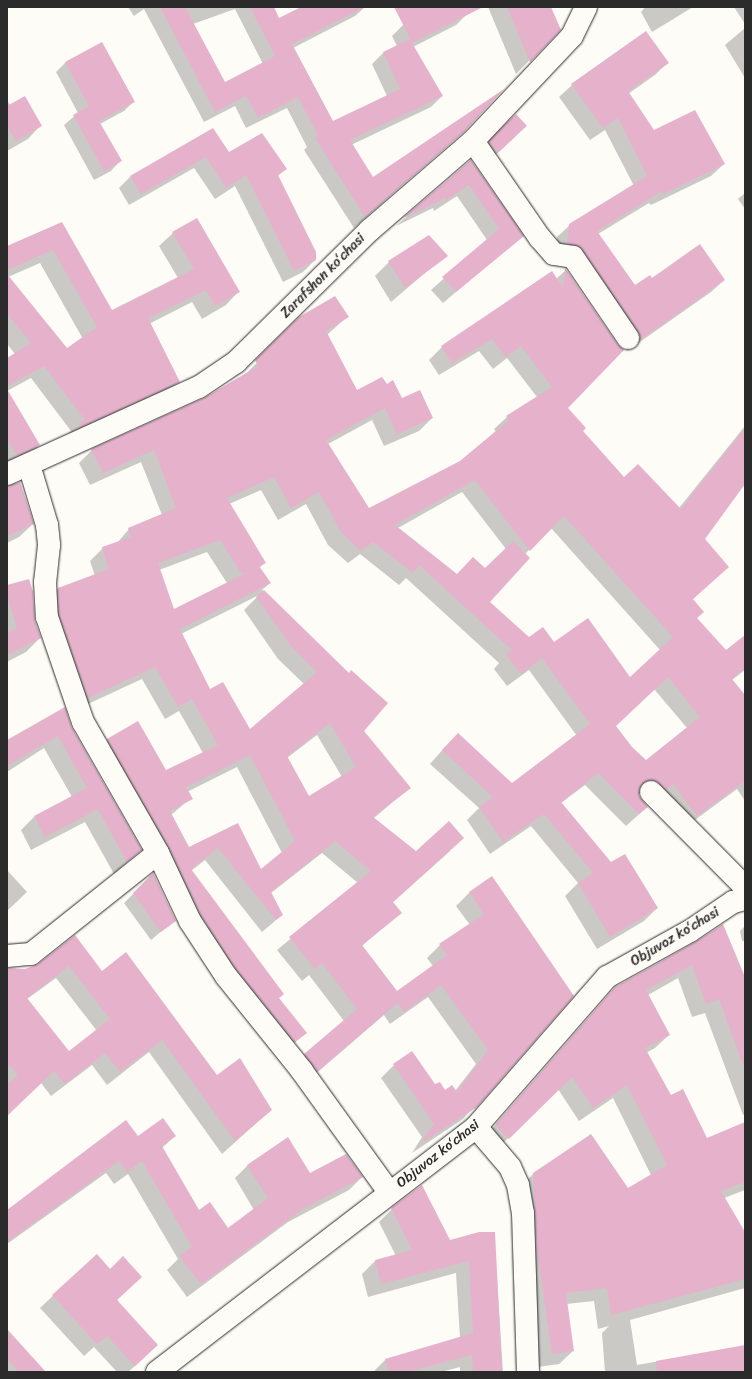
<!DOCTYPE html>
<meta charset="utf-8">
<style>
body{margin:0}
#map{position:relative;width:752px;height:1379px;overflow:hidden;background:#fdfcf7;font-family:Sriracha,sans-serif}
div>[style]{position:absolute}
.shadow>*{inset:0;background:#0003}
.building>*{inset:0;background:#e6b1cb;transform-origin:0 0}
.roads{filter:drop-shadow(0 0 1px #2b2b2b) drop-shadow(0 0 1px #2b2b2b)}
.minor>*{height:22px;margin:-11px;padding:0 11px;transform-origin:11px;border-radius:11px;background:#fdfcf7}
span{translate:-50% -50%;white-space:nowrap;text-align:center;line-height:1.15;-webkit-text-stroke:3px #fdfcf7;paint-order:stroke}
.street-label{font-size:14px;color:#2b2b2b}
.frame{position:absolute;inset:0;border:8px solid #2b2b2b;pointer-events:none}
</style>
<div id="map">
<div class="shadow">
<div style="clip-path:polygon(evenodd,128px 7px,273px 7px,278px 20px,303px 7px,365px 7px,355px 16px,293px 48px,333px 122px,387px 96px,372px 64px,383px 53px,397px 46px,392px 36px,403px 25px,438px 7px,464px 7px,467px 14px,456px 25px,413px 47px,442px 96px,431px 107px,351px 145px,373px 179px,464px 131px,354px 228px,304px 150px,307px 147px,287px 108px,246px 128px,235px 106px,204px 122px,144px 9px,134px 16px,128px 7px,235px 9px,263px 64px,225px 84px,193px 24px,235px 9px)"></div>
<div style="clip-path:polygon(488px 7px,549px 7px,559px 30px,516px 74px)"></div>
<div style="clip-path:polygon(645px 7px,693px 7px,652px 32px,641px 12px)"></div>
<div style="clip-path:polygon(734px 7px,745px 7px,745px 24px)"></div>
<div style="clip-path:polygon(745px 28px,745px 78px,725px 45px)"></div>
<div style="clip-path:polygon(102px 43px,133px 102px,124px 111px,100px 124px,120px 161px,111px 171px,94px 180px,64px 125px,78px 113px,56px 72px,65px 63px)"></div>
<div style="clip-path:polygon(667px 63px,655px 75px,628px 94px,653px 132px,724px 164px,711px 176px,651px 205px,649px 203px,598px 234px,635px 286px,724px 280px,711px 292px,627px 351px,626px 344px,571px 262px,555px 256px,557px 237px,570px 225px,634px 186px,605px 130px,590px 140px,559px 97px,572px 85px)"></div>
<div style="clip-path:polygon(7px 100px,10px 105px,40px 126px,28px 139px,7px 151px)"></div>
<div style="clip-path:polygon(506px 125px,516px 136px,487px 163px,480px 153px)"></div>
<div style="clip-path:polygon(213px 129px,229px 153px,285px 169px,277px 177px,315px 260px,303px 272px,283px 282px,235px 186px,215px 199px,194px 168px,129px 205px,119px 188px,131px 176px)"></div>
<div style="clip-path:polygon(470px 161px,522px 236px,443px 303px,431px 290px,487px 240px,457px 196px,434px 211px,433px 208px,396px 226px)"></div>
<div style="clip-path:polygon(745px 193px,745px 209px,738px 199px)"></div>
<div style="clip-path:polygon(evenodd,61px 223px,112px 311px,178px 278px,159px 246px,173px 233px,239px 291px,226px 305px,202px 319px,192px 302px,149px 324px,178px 382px,165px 395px,66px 436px,71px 431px,31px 378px,7px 391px,39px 445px,26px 458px,7px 467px,7px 359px,15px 354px,7px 344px,7px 247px,61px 223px,40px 263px,83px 339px,67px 350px,8px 277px,40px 263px)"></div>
<div style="clip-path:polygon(446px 255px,391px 302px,375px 276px,389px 262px)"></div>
<div style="clip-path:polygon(evenodd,566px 270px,567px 407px,582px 431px,624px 478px,679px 508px,745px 426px,745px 483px,698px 541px,714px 579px,692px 600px,696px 618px,726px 652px,745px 636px,745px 670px,732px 680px,745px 696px,745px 801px,737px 789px,684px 828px,641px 792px,638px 796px,647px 807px,626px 826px,585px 785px,561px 803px,611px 864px,657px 908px,644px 921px,597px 949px,565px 896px,578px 883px,531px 826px,490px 854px,467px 820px,479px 808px,430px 764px,445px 747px,512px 785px,577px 736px,529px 670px,507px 686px,494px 669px,499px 663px,406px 578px,399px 585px,360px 554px,348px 563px,328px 545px,306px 504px,278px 520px,261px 490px,229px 504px,265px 563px,259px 568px,270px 583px,262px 590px,349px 674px,362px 731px,409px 788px,374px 818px,416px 852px,450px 851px,392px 903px,400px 913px,362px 946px,397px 992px,433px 966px,427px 958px,440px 945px,470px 925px,456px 906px,469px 893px,492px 878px,573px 996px,463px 1119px,412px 1153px,422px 1137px,381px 1078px,394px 1065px,445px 1091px,455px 1091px,476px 1064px,428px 997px,390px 1024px,384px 1015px,305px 1083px,292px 1067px,344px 1021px,309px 975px,302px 981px,277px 950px,358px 883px,322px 853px,271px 893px,282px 915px,262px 932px,205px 860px,191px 871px,283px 994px,278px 999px,306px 1033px,281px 1054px,95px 752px,108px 740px,166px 771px,203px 753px,179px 711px,165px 719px,142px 679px,75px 710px,46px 602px,58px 589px,95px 576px,90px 561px,103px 548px,117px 543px,129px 529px,162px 515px,141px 462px,90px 485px,79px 463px,92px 450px,205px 399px,244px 376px,300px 318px,348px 316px,327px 335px,356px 391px,401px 400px,432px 418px,419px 431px,384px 446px,372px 420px,328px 444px,369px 509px,461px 462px,496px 432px,494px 429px,507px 417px,537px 397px,507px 358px,493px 369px,479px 351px,439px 375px,429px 360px,442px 347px,556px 279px,566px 270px,462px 492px,506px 549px,485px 569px,456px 575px,398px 528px,462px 492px,566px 270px,551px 528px,660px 650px,630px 679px,554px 643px,529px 639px,488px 602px,525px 554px,551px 528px,566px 270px,207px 552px,227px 583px,173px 610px,159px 570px,207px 552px,566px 270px,259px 595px,244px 610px,278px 659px,304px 684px,250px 731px,209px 691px,181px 634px,259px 595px,566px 270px,654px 689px,687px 728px,646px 761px,631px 748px,615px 726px,654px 689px,566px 270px,317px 735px,342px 777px,308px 797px,287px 758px,317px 735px,566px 270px,237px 767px,282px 853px,260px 871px,237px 824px,188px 848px,171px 815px,191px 798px,187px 792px,237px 767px)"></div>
<div style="clip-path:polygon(7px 487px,33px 524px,19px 537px,7px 543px)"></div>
<div style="clip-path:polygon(7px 586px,34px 621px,40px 638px,26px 652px,7px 662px)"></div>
<div style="clip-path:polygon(71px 729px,141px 850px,114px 874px,85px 822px,31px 850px,21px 830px,34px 817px,72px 797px,44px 748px,7px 772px,7px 742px)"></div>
<div style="clip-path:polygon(7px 870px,27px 892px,7px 911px)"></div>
<div style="clip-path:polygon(153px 874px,175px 920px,151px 940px,124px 903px)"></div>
<div style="clip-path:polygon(745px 926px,745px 941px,742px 941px,740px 931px)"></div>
<div style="clip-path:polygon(714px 931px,745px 979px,745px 1114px,743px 1115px,705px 1013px,692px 1017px,678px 978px,648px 995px,669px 1035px,655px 1048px,646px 1053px,670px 1096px,707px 1139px,745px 1123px,745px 1190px,724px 1198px,745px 1234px,745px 1288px,630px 1320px,637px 1365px,745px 1346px,745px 1372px,605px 1372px,602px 1333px,609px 1326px,598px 1329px,594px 1301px,566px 1304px,573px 1351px,559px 1364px,538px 1367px,519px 1188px,533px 1174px,627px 1189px,651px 1175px,613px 1098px,579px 1121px,558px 1089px,494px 1152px,492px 1129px,616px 988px)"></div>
<div style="clip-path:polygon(evenodd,74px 937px,101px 972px,217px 1076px,271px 1110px,222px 1154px,149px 1052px,107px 1085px,92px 1065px,51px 1096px,41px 1083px,7px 1115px,7px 969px,25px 970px,39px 965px,74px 937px,56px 978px,97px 1031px,69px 1053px,27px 999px,56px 978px)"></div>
<div style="clip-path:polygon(175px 1136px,162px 1148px,199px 1211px,227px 1229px,254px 1210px,235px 1178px,248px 1165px,310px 1174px,362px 1177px,349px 1190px,288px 1222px,187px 1297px,167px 1270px,178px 1259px,128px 1174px,114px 1184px,106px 1173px,7px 1244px,7px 1211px,138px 1138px)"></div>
<div style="clip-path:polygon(392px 1209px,449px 1241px,494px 1233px,503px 1372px,460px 1372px,460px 1367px,441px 1372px,373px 1372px,385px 1360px,460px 1338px,456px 1273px,368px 1297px,362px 1274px,375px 1261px,396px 1256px,379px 1222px)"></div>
<div style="clip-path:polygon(96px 1255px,145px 1357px,128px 1372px,117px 1372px,94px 1347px,84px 1356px,40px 1308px)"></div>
<div style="clip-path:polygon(7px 1331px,45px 1372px,7px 1372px)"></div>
</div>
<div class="building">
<div style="clip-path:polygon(160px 7px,185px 7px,225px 82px,275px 56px,250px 7px,274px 7px,279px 18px,301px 7px,365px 7px,292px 44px,333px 121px,400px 89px,383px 52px,410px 39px,412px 42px,394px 7px,483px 7px,412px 43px,443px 96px,350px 140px,373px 177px,504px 89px,464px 132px,365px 217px,315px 138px,318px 136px,298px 97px,258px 118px,246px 96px,215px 112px)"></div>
<div style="clip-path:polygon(507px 7px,551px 7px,561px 30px,530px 62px)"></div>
<div style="clip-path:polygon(646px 31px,669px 63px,628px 91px,654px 130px,695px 110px,725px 164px,664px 194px,662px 191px,597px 231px,635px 285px,650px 275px,652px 278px,700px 244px,725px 280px,640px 340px,638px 331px,583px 250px,567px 243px,569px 224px,647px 176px,618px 118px,603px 128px,571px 84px)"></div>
<div style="clip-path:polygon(102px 42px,135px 102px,99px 121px,122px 161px,104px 171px,73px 115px,89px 106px,65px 62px)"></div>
<div style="clip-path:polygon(25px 96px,42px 126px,16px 141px,7px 126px,7px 106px)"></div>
<div style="left:516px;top:114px;width:16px;height:39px;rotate:47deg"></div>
<div style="clip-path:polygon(213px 128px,229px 152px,262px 133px,287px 169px,278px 175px,316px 252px,316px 260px,294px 271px,246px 175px,226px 188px,206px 157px,141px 194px,130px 176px)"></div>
<div style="clip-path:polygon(471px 160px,524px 236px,456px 292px,442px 277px,499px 229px,469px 185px,446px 200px,445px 198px,403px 218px)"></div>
<div style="clip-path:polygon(197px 218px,240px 292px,215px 306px,206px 290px,148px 318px,180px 382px,81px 427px,79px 422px,85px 420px,44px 366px,7px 386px,7px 358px,31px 343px,7px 314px,7px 274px,67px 348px,97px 327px,53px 250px,7px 270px,7px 246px,62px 222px,112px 310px,194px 269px,172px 232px)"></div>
<div style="clip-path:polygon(429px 235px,448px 256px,405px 288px,388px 261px)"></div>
<div style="clip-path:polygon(evenodd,565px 268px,618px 345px,624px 350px,568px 408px,586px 428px,583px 431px,624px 477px,638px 464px,681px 509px,745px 428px,745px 484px,705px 539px,729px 567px,693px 599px,704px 612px,697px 618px,726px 650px,745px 635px,745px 668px,732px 679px,745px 695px,745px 781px,697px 816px,673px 784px,666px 790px,654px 780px,643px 783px,639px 788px,639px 796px,648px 807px,639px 814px,598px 773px,561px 802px,611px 862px,625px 854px,658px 908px,610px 937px,578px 883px,593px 873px,544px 814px,503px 842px,479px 807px,493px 797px,442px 750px,458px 733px,512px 783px,590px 724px,542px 658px,521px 674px,506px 655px,512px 650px,419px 565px,413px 573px,373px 542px,361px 551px,341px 532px,319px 492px,291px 508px,274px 477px,227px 498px,266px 563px,259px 566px,271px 583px,180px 629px,210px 689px,223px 682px,250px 729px,317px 672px,291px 646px,256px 597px,264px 590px,349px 673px,351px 670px,388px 703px,364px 731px,411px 788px,373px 817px,416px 851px,449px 821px,464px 838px,393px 902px,402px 913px,362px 945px,397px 991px,447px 955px,439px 944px,484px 914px,469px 892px,492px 876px,574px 996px,477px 1107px,425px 1141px,423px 1139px,434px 1124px,393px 1064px,412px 1051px,435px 1084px,440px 1082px,445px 1090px,452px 1085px,457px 1092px,488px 1050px,441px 985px,404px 1012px,397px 1003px,318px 1071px,304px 1054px,357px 1009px,322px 963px,315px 969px,289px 937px,371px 871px,335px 841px,271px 892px,283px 915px,276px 920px,218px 848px,191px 869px,284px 994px,279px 998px,307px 1033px,295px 1042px,236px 969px,201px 915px,169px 847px,107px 739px,138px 721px,166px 770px,218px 745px,192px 699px,178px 707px,155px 667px,88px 698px,59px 615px,58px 588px,109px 569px,102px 547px,131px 537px,128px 528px,176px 508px,154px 450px,103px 473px,91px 449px,204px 398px,258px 366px,255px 360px,299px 317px,335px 296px,349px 317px,326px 331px,357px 390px,382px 377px,387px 384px,393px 380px,402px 398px,420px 390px,433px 418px,397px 434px,385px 408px,326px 440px,369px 508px,460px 461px,509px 420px,506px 416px,552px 387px,521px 346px,506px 357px,492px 339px,452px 363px,441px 346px,552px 271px,563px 288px,565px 268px,475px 480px,530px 551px,564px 516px,673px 637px,630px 677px,588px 618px,554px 642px,543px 627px,529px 637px,490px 602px,530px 558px,513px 541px,485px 568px,473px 557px,457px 574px,395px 525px,475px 480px,565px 268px,220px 540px,242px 574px,256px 568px,174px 609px,158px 563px,220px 540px,565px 268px,668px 677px,700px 717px,646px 760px,632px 747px,616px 726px,668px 677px,565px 268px,330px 723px,356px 767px,309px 796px,287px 756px,330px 723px,565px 268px,250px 755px,295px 841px,261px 869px,238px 823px,189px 847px,170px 811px,193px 799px,186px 787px,250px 755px)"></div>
<div style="clip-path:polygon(7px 389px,40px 445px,17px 456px,7px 439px)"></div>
<div style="clip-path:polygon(20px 482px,34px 524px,7px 536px,7px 486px)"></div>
<div style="clip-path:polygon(29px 579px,33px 592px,35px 621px,41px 638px,7px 655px,7px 633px,17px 628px,7px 594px,7px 585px)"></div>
<div style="clip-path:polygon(65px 707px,72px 728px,142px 850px,127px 862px,98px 809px,45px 837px,34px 816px,87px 788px,58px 736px,7px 766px,7px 740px)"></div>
<div style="clip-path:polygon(153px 873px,176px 921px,161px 932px,133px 893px)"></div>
<div style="clip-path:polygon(723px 924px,745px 977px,745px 1064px,743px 1065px,719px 999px,706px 1004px,692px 965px,646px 990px,670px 1035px,645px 1048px,671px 1095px,683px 1089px,707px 1138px,745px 1122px,745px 1182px,721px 1191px,745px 1232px,745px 1279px,611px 1315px,607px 1288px,566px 1293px,574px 1351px,552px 1354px,537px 1250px,533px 1173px,591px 1134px,628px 1188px,667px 1165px,627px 1085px,593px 1108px,572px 1077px,509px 1139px,495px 1125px,615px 987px,696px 942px)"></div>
<div style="clip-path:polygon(evenodd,75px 935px,102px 971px,126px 952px,217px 1075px,240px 1058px,272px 1110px,235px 1141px,162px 1040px,120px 1072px,105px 1053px,65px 1084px,54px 1071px,7px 1116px,7px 1085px,18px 1075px,7px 1063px,7px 968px,25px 969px,38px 964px,75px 935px,69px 966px,110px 1019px,69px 1051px,27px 998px,69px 966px)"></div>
<div style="clip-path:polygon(163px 1118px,176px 1136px,162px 1146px,199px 1210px,210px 1202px,228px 1228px,268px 1198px,247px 1165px,288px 1137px,310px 1173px,346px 1154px,363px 1177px,303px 1209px,201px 1284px,179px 1256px,192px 1247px,142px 1161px,127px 1172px,119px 1161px,7px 1242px,7px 1210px,126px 1120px,138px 1136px)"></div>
<div style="clip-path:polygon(422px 1185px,450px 1240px,479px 1232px,495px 1232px,502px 1372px,473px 1372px,472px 1355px,406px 1372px,389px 1372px,385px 1359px,473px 1333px,469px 1261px,381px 1284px,375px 1260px,412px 1250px,391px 1208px)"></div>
<div style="clip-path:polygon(97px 1254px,110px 1269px,123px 1256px,142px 1277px,117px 1300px,158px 1345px,135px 1366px,107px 1336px,97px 1344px,52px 1295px)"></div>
<div style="clip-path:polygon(7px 1329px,46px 1372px,19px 1372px,7px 1359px)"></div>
<div style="clip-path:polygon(745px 1345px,745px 1372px,657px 1372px,656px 1361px)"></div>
</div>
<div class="roads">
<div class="minor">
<div style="left:473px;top:141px;width:118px;rotate:55.4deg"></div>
<div style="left:540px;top:238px;width:21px;rotate:49deg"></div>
<div style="left:554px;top:254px;width:19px;rotate:9deg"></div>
<div style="left:573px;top:257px;width:98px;rotate:55.8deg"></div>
<div style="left:29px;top:465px;width:63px;rotate:73.3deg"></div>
<div style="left:47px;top:525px;width:20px;rotate:84deg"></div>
<div style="left:49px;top:545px;width:37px;rotate:96deg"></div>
<div style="left:45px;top:582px;width:35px;rotate:87deg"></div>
<div style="left:47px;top:617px;width:111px;rotate:71.1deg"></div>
<div style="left:83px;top:722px;width:151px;rotate:60.2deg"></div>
<div style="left:158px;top:853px;width:75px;rotate:64.8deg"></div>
<div style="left:190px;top:921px;width:66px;rotate:56.8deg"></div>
<div style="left:226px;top:976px;width:122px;rotate:51.3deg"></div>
<div style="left:302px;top:1071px;width:149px;rotate:54.3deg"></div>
<div style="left:7px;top:474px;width:211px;rotate:-24.4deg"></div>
<div style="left:199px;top:387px;width:45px;rotate:-34deg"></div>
<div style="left:236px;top:362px;width:188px;rotate:-44.6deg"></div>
<div style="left:370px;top:230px;width:136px;rotate:-40.8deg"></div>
<div style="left:473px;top:141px;width:144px;rotate:-46.7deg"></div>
<div style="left:572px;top:36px;width:32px;rotate:-64deg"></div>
<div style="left:651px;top:792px;width:134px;rotate:45.3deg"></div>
<div style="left:7px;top:956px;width:24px;rotate:-5deg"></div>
<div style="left:31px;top:954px;width:162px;rotate:-38.5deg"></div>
<div style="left:476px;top:1127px;width:52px;rotate:49.6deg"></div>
<div style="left:510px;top:1167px;width:20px;rotate:66deg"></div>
<div style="left:518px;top:1185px;width:28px;rotate:80deg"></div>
<div style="left:523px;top:1213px;width:159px;rotate:88.2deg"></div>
<div style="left:157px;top:1372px;width:402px;rotate:-37.5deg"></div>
<div style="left:476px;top:1127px;width:199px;rotate:-48.9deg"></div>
<div style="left:607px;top:977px;width:95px;rotate:-29deg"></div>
<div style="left:690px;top:931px;width:52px;rotate:-34deg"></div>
<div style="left:733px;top:902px;width:12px;rotate:-14deg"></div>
</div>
</div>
<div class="street-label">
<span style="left:323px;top:276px;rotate:-45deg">Zarafshon koʻchasi</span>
<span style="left:675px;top:937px;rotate:-31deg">Objuvoz koʻchasi</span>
<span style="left:438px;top:1154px;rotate:-38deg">Objuvoz koʻchasi</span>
</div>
<div class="frame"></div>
</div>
